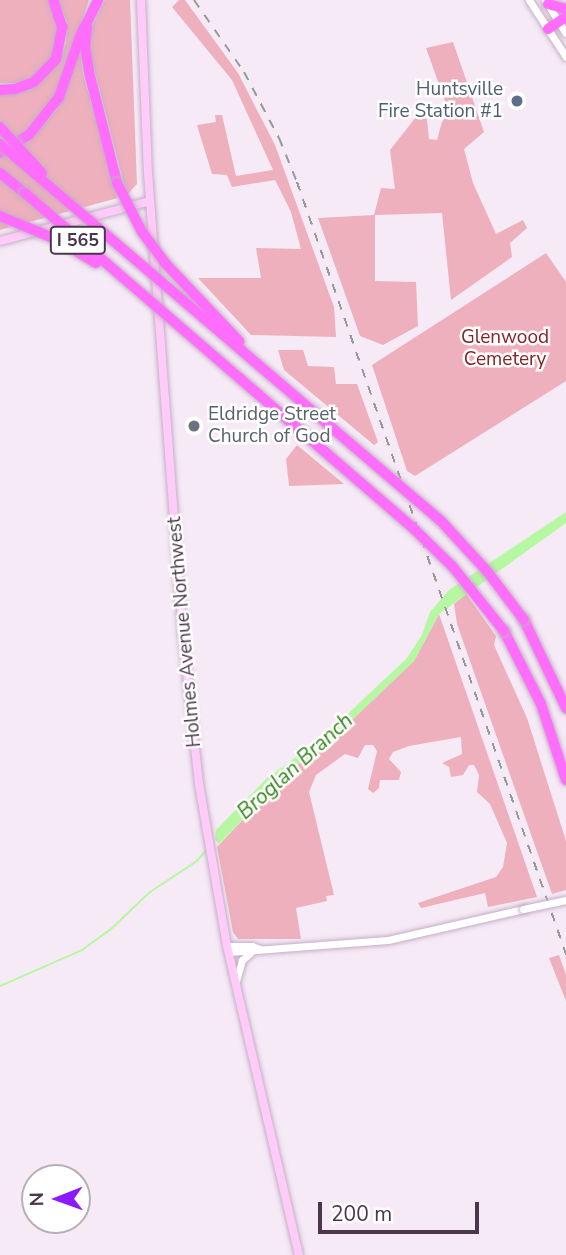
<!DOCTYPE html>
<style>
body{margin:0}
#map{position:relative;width:566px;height:1255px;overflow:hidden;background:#f6eaf6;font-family:"Nunito Sans",sans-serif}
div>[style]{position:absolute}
.green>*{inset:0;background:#eeb0bc}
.water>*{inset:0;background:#b6f8a2}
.stream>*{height:2px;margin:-1px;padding:0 1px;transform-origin:1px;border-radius:1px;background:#b6f8a2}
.roads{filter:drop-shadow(0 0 2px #c6aec6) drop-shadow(0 0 2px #c6aec6)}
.tertiary>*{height:7px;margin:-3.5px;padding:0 3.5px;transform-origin:3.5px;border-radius:3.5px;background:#fff}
.secondary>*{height:8px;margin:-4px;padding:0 4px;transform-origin:4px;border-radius:4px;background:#ffccf9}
.motorway>*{height:10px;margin:-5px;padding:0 5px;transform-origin:5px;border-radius:5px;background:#ff6dfc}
.rail>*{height:2px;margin-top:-1px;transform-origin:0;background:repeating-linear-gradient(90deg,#999 0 9px,transparent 0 18px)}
.bridges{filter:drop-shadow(0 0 2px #c6aec6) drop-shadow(0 0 2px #c6aec6)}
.tertiary-bridge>*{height:7px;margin:-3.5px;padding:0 3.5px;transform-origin:3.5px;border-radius:3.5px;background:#fff}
.motorway-bridge>*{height:10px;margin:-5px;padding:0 5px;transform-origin:5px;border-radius:5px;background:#ff6dfc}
.dots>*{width:19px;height:19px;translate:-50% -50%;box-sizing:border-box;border:4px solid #fff;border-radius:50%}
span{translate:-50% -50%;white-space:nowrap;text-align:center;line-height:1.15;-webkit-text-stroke:5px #fff;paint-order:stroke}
.shield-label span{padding:2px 5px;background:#fff;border:2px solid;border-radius:5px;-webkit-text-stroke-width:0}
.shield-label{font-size:18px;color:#4b374c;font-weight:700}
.service-label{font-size:19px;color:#4e5e75}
.right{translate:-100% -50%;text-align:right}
.park-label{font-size:19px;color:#852325}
.worship-label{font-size:19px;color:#5b616d}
.left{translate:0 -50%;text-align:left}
.street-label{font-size:19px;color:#4b374c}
.water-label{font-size:21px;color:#35851d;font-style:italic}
.north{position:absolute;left:21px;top:1164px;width:70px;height:70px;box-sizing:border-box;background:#fff;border:2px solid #b7afb7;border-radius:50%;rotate:269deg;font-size:19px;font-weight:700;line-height:28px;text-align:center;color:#4b374c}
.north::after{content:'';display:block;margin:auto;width:24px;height:32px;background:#8c19ff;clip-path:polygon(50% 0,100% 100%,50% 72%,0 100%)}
.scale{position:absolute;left:318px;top:1202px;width:161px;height:32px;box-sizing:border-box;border:4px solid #4b374c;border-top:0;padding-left:9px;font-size:21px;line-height:24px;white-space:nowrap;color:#4b374c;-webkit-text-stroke:5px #fff;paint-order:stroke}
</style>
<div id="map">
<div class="green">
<div style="clip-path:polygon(0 0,48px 0,59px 27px,54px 55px,36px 76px,21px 83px,0 83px)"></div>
<div style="clip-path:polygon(58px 0,89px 0,54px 98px,37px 123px,21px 136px,0 146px,0 94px,22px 92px,33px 87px,59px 63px,66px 43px,67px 23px)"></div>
<div style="clip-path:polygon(105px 0,130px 0,137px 184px,127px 195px,89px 49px,90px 30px)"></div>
<div style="clip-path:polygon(179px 0,185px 0,238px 73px,275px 145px,334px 307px,336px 337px,251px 335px,198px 278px,261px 278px,256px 248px,301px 249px,291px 212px,275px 180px,232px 187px,227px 175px,212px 174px,197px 125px,216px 122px,215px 115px,222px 115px,236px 176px,273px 170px,232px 80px,172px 7px)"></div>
<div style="clip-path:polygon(453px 42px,484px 132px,464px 149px,473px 183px,496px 234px,523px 220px,527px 228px,510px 243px,512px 257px,451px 300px,442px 213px,375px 215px,375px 281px,416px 282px,418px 326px,383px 345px,360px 336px,318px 218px,374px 215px,381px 188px,395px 189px,390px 150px,416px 117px,427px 119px,429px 139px,437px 140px,442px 122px,449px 112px,426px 48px)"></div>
<div style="clip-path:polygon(80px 49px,83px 74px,118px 198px,0 230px,0 159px,30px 141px,57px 109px)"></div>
<div style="clip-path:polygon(546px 253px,566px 282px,566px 381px,415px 476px,407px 471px,372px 365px)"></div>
<div style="clip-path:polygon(278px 350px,303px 350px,308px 366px,334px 367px,336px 384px,357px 384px,378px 442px,374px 445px,284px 370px)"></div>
<div style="clip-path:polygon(297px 445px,344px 484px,289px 486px,286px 459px)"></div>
<div style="clip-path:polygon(466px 594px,496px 636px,494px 645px,527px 718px,566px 841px,566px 890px,552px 894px,457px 624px,454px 604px)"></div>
<div style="clip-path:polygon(439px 614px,537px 897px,488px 907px,485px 893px,421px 908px,418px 903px,496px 877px,503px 867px,507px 843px,490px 804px,477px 792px,479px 775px,474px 765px,469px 765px,463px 775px,451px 777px,449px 767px,442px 763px,462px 754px,461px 737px,409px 746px,393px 752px,389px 759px,401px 772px,399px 780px,380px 780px,379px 788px,373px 793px,368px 789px,377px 751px,373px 745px,365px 745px,358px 758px,345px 754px,316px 775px,309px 792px,334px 895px,326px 896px,327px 901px,296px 908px,301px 939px,238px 939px,233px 932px,217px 847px,288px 772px,335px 736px,414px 661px)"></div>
<div style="clip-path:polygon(559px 955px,566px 975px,566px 1001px,549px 958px)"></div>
</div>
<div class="water">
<div style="clip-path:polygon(566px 512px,566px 523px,439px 614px,414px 661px,335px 736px,288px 772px,219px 844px,215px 839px,216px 830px,267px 778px,320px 740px,406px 659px,422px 635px,430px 612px,449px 590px)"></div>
</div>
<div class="stream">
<div style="left:0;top:986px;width:90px;rotate:-23.7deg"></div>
<div style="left:82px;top:950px;width:36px;rotate:-36deg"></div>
<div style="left:111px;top:929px;width:54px;rotate:-43.5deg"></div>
<div style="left:150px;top:892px;width:56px;rotate:-33.4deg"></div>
<div style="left:197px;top:861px;width:16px;rotate:-50deg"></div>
</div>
<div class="roads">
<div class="tertiary">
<div style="left:529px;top:0;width:68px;rotate:57deg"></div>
<div style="left:545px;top:0;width:39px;rotate:58deg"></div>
<div style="left:227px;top:946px;width:25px"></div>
<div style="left:252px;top:946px;width:9px;rotate:21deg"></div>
<div style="left:229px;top:952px;width:159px;rotate:-4.3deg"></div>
<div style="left:388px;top:940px;width:139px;rotate:-12.9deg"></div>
<div style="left:236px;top:981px;width:22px;rotate:-74deg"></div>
<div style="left:242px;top:960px;width:11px;rotate:-41deg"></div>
</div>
<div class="secondary">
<div style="left:141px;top:0;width:173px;rotate:87.7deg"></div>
<div style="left:148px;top:173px;width:465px;rotate:85.7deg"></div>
<div style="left:183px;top:637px;width:148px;rotate:83.8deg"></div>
<div style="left:199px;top:784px;width:164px;rotate:80.2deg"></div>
<div style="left:227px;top:946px;width:317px;rotate:76.9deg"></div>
<div style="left:0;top:241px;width:155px;rotate:-14.9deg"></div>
</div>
<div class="motorway">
<div style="left:548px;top:4px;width:19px;rotate:16deg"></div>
<div style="left:87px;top:27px;width:19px;rotate:96deg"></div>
<div style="left:85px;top:46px;width:30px;rotate:81deg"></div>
<div style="left:90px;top:76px;width:110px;rotate:75.8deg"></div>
<div style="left:548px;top:29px;width:22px;rotate:-34deg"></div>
<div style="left:0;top:90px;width:15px;rotate:-4deg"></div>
<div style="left:15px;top:89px;width:20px;rotate:-20deg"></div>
<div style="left:34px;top:82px;width:32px;rotate:-46deg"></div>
<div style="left:56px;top:59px;width:33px;rotate:-79deg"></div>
<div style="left:62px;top:27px;width:28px;rotate:-108deg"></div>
<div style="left:0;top:153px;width:34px;rotate:-32deg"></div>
<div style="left:29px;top:135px;width:48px;rotate:-51.7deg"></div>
<div style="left:59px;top:97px;width:67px;rotate:-70.8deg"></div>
<div style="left:81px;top:34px;width:38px;rotate:-63deg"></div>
<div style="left:0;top:173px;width:32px;rotate:39deg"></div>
<div style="left:524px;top:620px;width:98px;rotate:64.5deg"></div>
<div style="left:504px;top:631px;width:82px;rotate:63.1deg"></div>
<div style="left:541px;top:704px;width:80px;rotate:71.8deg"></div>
</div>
</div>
<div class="rail">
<div style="left:194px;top:0;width:88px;rotate:55.2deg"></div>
<div style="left:244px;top:72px;width:75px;rotate:62.1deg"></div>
<div style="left:279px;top:138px;width:48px;rotate:67.8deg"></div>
<div style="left:297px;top:182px;width:818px;rotate:70.79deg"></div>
</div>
<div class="bridges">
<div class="tertiary-bridge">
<div style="left:523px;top:909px;width:44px;rotate:-11.8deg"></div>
</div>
<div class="motorway-bridge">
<div style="left:0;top:127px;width:62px;rotate:47.6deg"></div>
<div style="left:0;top:144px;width:580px;rotate:40.53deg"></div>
<div style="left:441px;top:521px;width:68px;rotate:47.4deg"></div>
<div style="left:487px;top:571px;width:61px;rotate:52.9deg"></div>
<div style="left:117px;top:183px;width:55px;rotate:63deg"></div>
<div style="left:142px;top:232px;width:39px;rotate:53deg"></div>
<div style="left:165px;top:263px;width:108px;rotate:46.5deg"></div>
<div style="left:25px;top:193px;width:511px;rotate:40.8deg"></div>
<div style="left:412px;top:527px;width:57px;rotate:44.3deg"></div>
<div style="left:453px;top:567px;width:82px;rotate:51.4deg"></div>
<div style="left:0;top:216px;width:65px;rotate:22.6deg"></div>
<div style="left:60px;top:241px;width:42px;rotate:31.4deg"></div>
</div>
</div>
<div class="dots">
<div style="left:517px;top:101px;background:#5c6f8a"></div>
<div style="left:194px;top:426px;background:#6b7280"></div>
</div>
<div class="shield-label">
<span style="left:78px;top:240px">I 565</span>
</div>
<div class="service-label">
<span class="right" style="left:503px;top:101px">Huntsville<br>Fire Station #1</span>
</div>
<div class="park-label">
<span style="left:505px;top:349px">Glenwood<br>Cemetery</span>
</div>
<div class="worship-label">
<span class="left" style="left:208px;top:426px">Eldridge Street<br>Church of God</span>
</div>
<div class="street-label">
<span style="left:185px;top:632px;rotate:-95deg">Holmes Avenue Northwest</span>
</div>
<div class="water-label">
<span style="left:295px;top:766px;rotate:-42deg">Broglan Branch</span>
</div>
<div class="north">N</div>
<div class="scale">200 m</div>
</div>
